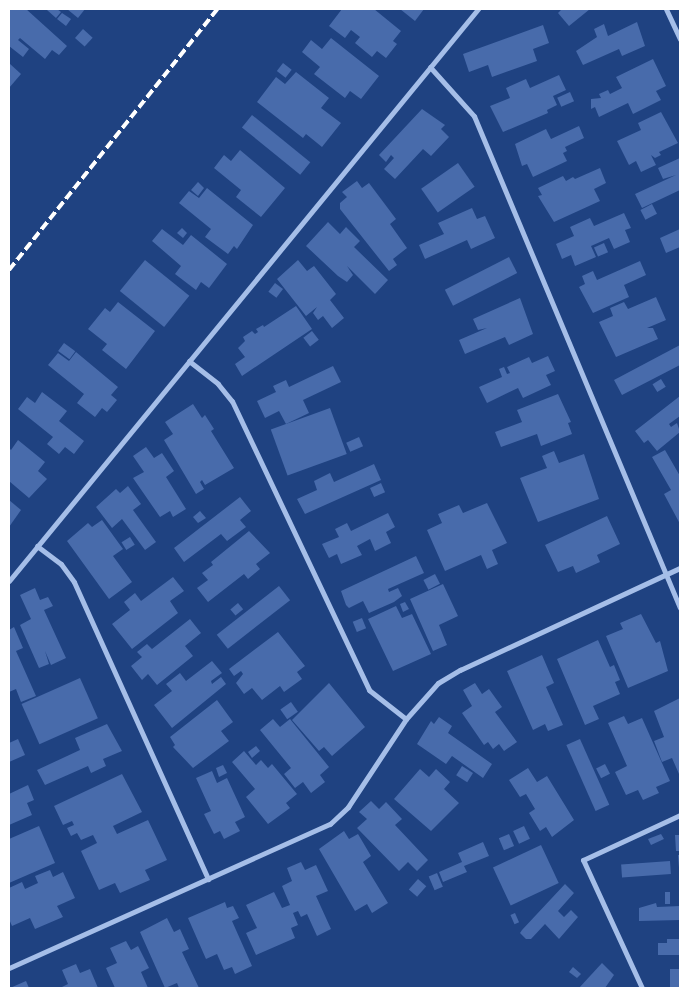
<!DOCTYPE html>
<style>
body{margin:0}
#map{position:relative;width:689px;height:997px;overflow:hidden;background:#1f4281;font-family:Rubik,sans-serif}
div>[style]{position:absolute}
.building>*{inset:0;background:#486bab;transform-origin:0 0}
.street>*{height:5px;margin:-2.5px;padding:0 2.5px;transform-origin:2.5px;border-radius:2.5px;background:#a5bee8}
.rail>*{height:4px;margin-top:-2px;transform-origin:0;background:repeating-linear-gradient(90deg,#fff 0 9px,transparent 0 13px)}
span{translate:-50% -50%;white-space:nowrap;text-align:center;line-height:1.15;-webkit-text-stroke:4.5px #1f4281;paint-order:stroke}
.frame{position:absolute;inset:0;border:10px solid #fff;pointer-events:none}
</style>
<div id="map">
<div class="building">
<div style="clip-path:polygon(9px 9px,26px 9px,67px 46px,59px 55px,52px 50px,45px 59px,20px 38px,18px 40px,29px 49px,23px 57px,9px 46px)"></div>
<div style="clip-path:polygon(57px 9px,61px 12px,56px 18px,47px 10px)"></div>
<div style="clip-path:polygon(67px 9px,85px 9px,78px 18px)"></div>
<div style="clip-path:polygon(342px 9px,374px 9px,401px 31px,393px 41px,397px 44px,386px 58px,377px 51px,372px 57px,355px 43px,360px 37px,351px 30px,345px 38px,329px 26px)"></div>
<div style="clip-path:polygon(400px 9px,424px 9px,415px 21px)"></div>
<div style="clip-path:polygon(562px 9px,590px 9px,569px 26px,558px 13px)"></div>
<div style="clip-path:polygon(62px 13px,71px 19px,66px 26px,57px 19px)"></div>
<div style="clip-path:polygon(637px 22px,645px 46px,622px 56px,619px 49px,583px 65px,576px 51px,597px 37px,594px 29px,604px 24px,608px 36px)"></div>
<div style="clip-path:polygon(543px 25px,549px 43px,533px 49px,537px 61px,492px 77px,488px 65px,469px 72px,463px 54px)"></div>
<div style="left:83px;top:29px;width:13px;height:12px;rotate:42deg"></div>
<div style="clip-path:polygon(331px 38px,379px 76px,361px 99px,350px 91px,345px 98px,314px 74px,320px 67px,302px 52px,311px 40px,322px 49px)"></div>
<div style="clip-path:polygon(653px 59px,666px 86px,656px 91px,661px 100px,633px 114px,628px 103px,599px 117px,595px 107px,591px 109px,591px 99px,601px 98px,599px 94px,608px 90px,610px 94px,622px 88px,616px 77px)"></div>
<div style="clip-path:polygon(9px 63px,21px 74px,9px 88px)"></div>
<div style="left:283px;top:63px;width:11px;height:10px;rotate:38deg"></div>
<div style="clip-path:polygon(296px 72px,329px 98px,321px 108px,341px 123px,322px 147px,306px 134px,303px 138px,257px 102px,276px 77px,285px 84px)"></div>
<div style="clip-path:polygon(559px 75px,566px 90px,553px 96px,557px 105px,547px 110px,548px 113px,503px 132px,490px 106px,510px 98px,506px 88px,526px 79px,530px 88px)"></div>
<div style="left:570px;top:92px;width:10px;height:14px;rotate:66deg"></div>
<div style="clip-path:polygon(422px 109px,445px 125px,441px 129px,449px 137px,431px 156px,423px 149px,395px 179px,384px 169px,394px 158px,391px 155px,386px 162px,379px 155px)"></div>
<div style="clip-path:polygon(661px 112px,678px 143px,659px 152px,661px 155px,655px 158px,651px 155px,656px 165px,641px 172px,636px 161px,629px 165px,617px 141px,641px 130px,638px 123px)"></div>
<div style="left:252px;top:115px;width:75px;height:16px;rotate:39deg"></div>
<div style="clip-path:polygon(579px 126px,584px 138px,565px 147px,567px 151px,563px 153px,567px 161px,533px 177px,527px 164px,522px 166px,515px 144px,546px 129px,551px 139px)"></div>
<div style="clip-path:polygon(240px 150px,285px 188px,261px 217px,236px 197px,241px 190px,214px 168px,224px 155px,231px 161px)"></div>
<div style="clip-path:polygon(680px 158px,680px 190px,642px 208px,635px 194px,676px 175px,663px 179px,658px 168px)"></div>
<div style="left:458px;top:163px;width:29px;height:45px;rotate:55deg"></div>
<div style="clip-path:polygon(600px 168px,606px 183px,594px 189px,600px 201px,554px 222px,538px 196px,542px 195px,538px 188px,563px 176px,566px 181px,573px 177px,575px 179px)"></div>
<div style="clip-path:polygon(357px 181px,362px 188px,369px 183px,396px 219px,390px 224px,407px 248px,393px 259px,397px 265px,389px 271px,340px 209px,340px 203px,347px 197px,342px 192px)"></div>
<div style="clip-path:polygon(198px 182px,204px 188px,198px 196px,191px 190px)"></div>
<div style="clip-path:polygon(207px 188px,253px 225px,237px 249px,234px 246px,228px 254px,205px 237px,211px 229px,179px 203px,189px 191px,199px 198px)"></div>
<div style="left:652px;top:204px;width:11px;height:13px;rotate:63deg"></div>
<div style="clip-path:polygon(472px 208px,477px 219px,485px 216px,495px 238px,471px 249px,467px 240px,425px 259px,419px 245px,444px 234px,438px 223px)"></div>
<div style="clip-path:polygon(624px 213px,631px 228px,625px 230px,630px 242px,614px 249px,609px 238px,591px 246px,596px 257px,575px 266px,571px 255px,562px 259px,556px 244px,574px 236px,570px 227px,590px 218px,594px 226px)"></div>
<div style="clip-path:polygon(328px 222px,340px 234px,346px 227px,360px 241px,354px 247px,388px 280px,375px 294px,347px 266px,353px 275px,347px 282px,338px 276px,306px 246px)"></div>
<div style="clip-path:polygon(182px 228px,187px 233px,183px 238px,177px 233px)"></div>
<div style="clip-path:polygon(162px 229px,183px 245px,191px 235px,227px 264px,209px 288px,201px 282px,196px 290px,175px 274px,181px 266px,152px 241px)"></div>
<div style="clip-path:polygon(680px 229px,680px 247px,666px 253px,660px 238px)"></div>
<div style="left:604px;top:243px;width:10px;height:11px;rotate:66deg"></div>
<div style="left:509px;top:257px;width:18px;height:72px;rotate:63deg"></div>
<div style="left:145px;top:260px;width:57px;height:40px;rotate:39deg"></div>
<div style="clip-path:polygon(298px 260px,307px 271px,314px 266px,336px 294px,330px 300px,344px 318px,332px 328px,323px 316px,318px 320px,313px 313px,317px 307px,306px 316px,277px 279px)"></div>
<div style="clip-path:polygon(640px 261px,646px 275px,624px 285px,629px 297px,593px 313px,579px 287px,585px 284px,582px 276px,593px 271px,597px 280px)"></div>
<div style="left:275px;top:283px;width:10px;height:11px;rotate:37deg"></div>
<div style="clip-path:polygon(656px 297px,666px 320px,647px 328px,653px 328px,658px 339px,616px 357px,599px 322px,613px 316px,610px 308px,624px 302px,628px 309px)"></div>
<div style="clip-path:polygon(520px 298px,533px 334px,509px 345px,505px 337px,465px 354px,459px 340px,487px 328px,478px 330px,473px 319px)"></div>
<div style="clip-path:polygon(118px 302px,155px 331px,126px 369px,102px 350px,107px 344px,88px 329px,105px 308px,110px 312px)"></div>
<div style="clip-path:polygon(296px 306px,312px 329px,242px 376px,235px 364px,245px 357px,238px 348px,245px 341px,243px 337px,252px 331px,255px 334px,258px 332px,256px 329px,263px 325px,264px 327px)"></div>
<div style="left:312px;top:331px;width:11px;height:11px;rotate:52deg"></div>
<div style="left:64px;top:343px;width:14px;height:10px;rotate:36deg"></div>
<div style="clip-path:polygon(680px 345px,680px 365px,622px 395px,614px 380px)"></div>
<div style="clip-path:polygon(76px 352px,118px 387px,111px 395px,117px 400px,107px 412px,102px 408px,95px 417px,77px 403px,84px 394px,48px 365px,58px 353px,69px 361px)"></div>
<div style="clip-path:polygon(548px 356px,555px 371px,546px 375px,551px 385px,523px 398px,518px 388px,487px 403px,479px 387px,502px 377px,499px 369px,504px 367px,507px 374px,510px 373px,507px 367px,529px 357px,532px 363px)"></div>
<div style="clip-path:polygon(333px 366px,341px 382px,303px 400px,309px 413px,286px 424px,279px 411px,265px 418px,257px 401px,276px 392px,273px 386px,286px 380px,289px 387px)"></div>
<div style="left:661px;top:379px;width:9px;height:10px;rotate:58deg"></div>
<div style="clip-path:polygon(42px 392px,67px 411px,59px 421px,84px 441px,74px 454px,65px 447px,59px 454px,47px 444px,53px 437px,18px 409px,27px 397px,35px 403px)"></div>
<div style="clip-path:polygon(558px 394px,571px 422px,568px 423px,572px 434px,541px 446px,537px 434px,501px 447px,495px 432px,522px 422px,517px 410px)"></div>
<div style="clip-path:polygon(680px 396px,680px 416px,669px 424px,671px 427px,677px 423px,680px 432px,657px 451px,648px 440px,644px 443px,635px 431px)"></div>
<div style="clip-path:polygon(193px 404px,202px 418px,205px 415px,214px 429px,211px 431px,234px 468px,205px 485px,202px 480px,200px 482px,204px 489px,196px 494px,164px 440px,173px 434px,165px 422px)"></div>
<div style="left:330px;top:408px;width:49px;height:63px;rotate:70deg"></div>
<div style="left:359px;top:437px;width:10px;height:14px;rotate:66deg"></div>
<div style="clip-path:polygon(18px 440px,45px 462px,38px 471px,47px 479px,29px 498px,9px 481px,9px 448px,11px 450px)"></div>
<div style="clip-path:polygon(146px 447px,154px 458px,162px 453px,174px 471px,166px 477px,186px 509px,173px 517px,170px 511px,160px 517px,133px 478px,144px 472px,133px 456px)"></div>
<div style="clip-path:polygon(665px 450px,680px 476px,680px 524px,664px 494px,671px 490px,652px 457px)"></div>
<div style="clip-path:polygon(554px 451px,559px 463px,584px 454px,599px 499px,538px 522px,520px 478px,547px 468px,542px 456px)"></div>
<div style="clip-path:polygon(374px 464px,381px 480px,305px 514px,297px 499px,317px 490px,314px 481px,330px 473px,334px 482px)"></div>
<div style="left:381px;top:483px;width:10px;height:12px;rotate:66deg"></div>
<div style="clip-path:polygon(128px 486px,141px 504px,133px 510px,156px 542px,145px 550px,122px 519px,112px 528px,96px 507px,116px 489px,120px 493px)"></div>
<div style="clip-path:polygon(240px 497px,251px 511px,240px 520px,246px 527px,227px 541px,221px 534px,184px 562px,174px 548px)"></div>
<div style="clip-path:polygon(9px 500px,21px 510px,9px 527px)"></div>
<div style="clip-path:polygon(487px 503px,507px 543px,492px 550px,498px 564px,487px 569px,481px 555px,445px 571px,427px 530px,442px 523px,438px 514px,459px 505px,463px 513px)"></div>
<div style="clip-path:polygon(200px 511px,206px 518px,198px 523px,193px 517px)"></div>
<div style="clip-path:polygon(388px 513px,395px 527px,386px 532px,391px 543px,375px 551px,370px 539px,357px 546px,362px 555px,341px 564px,337px 554px,329px 558px,322px 544px,339px 537px,335px 529px,347px 523px,351px 531px)"></div>
<div style="clip-path:polygon(607px 516px,620px 544px,597px 555px,600px 562px,576px 573px,573px 566px,558px 572px,545px 545px)"></div>
<div style="clip-path:polygon(102px 520px,123px 549px,113px 556px,132px 582px,109px 599px,67px 541px,88px 523px,92px 527px)"></div>
<div style="clip-path:polygon(249px 531px,270px 553px,256px 564px,260px 569px,248px 579px,244px 574px,208px 602px,197px 588px,208px 580px,202px 573px,213px 565px,211px 562px)"></div>
<div style="left:130px;top:537px;width:9px;height:10px;rotate:58deg"></div>
<div style="clip-path:polygon(416px 556px,424px 573px,388px 589px,389px 592px,398px 588px,402px 596px,394px 602px,369px 613px,363px 601px,349px 608px,346px 605px,341px 591px)"></div>
<div style="left:435px;top:574px;width:11px;height:13px;rotate:63deg"></div>
<div style="clip-path:polygon(173px 577px,184px 591px,170px 601px,178px 613px,132px 649px,112px 624px,130px 610px,124px 602px,135px 593px,141px 601px)"></div>
<div style="clip-path:polygon(443px 584px,458px 616px,439px 625px,447px 645px,433px 651px,410px 599px)"></div>
<div style="left:279px;top:586px;width:18px;height:79px;rotate:52deg"></div>
<div style="clip-path:polygon(35px 588px,40px 600px,48px 597px,53px 606px,44px 610px,66px 658px,51px 665px,45px 651px,49px 664px,39px 668px,20px 625px,31px 619px,20px 595px)"></div>
<div style="clip-path:polygon(405px 602px,409px 609px,403px 612px,400px 604px)"></div>
<div style="left:238px;top:603px;width:8px;height:10px;rotate:50deg"></div>
<div style="clip-path:polygon(396px 606px,402px 618px,412px 614px,431px 654px,393px 671px,368px 619px)"></div>
<div style="clip-path:polygon(641px 614px,656px 643px,660px 641px,668px 671px,628px 688px,606px 636px,623px 629px,620px 623px)"></div>
<div style="left:362px;top:618px;width:11px;height:10px;rotate:68deg"></div>
<div style="clip-path:polygon(190px 619px,201px 633px,185px 646px,193px 656px,157px 685px,148px 674px,142px 680px,131px 666px,142px 657px,137px 652px,147px 644px,152px 649px)"></div>
<div style="clip-path:polygon(14px 627px,23px 648px,16px 651px,36px 696px,21px 702px,16px 689px,9px 692px,9px 630px)"></div>
<div style="clip-path:polygon(278px 632px,305px 666px,297px 672px,302px 679px,284px 692px,280px 686px,262px 700px,252px 688px,244px 694px,236px 683px,243px 674px,241px 671px,234px 676px,229px 669px)"></div>
<div style="clip-path:polygon(598px 640px,610px 667px,614px 665px,620px 680px,615px 682px,620px 694px,593px 706px,599px 719px,585px 725px,557px 659px)"></div>
<div style="clip-path:polygon(542px 655px,554px 683px,546px 687px,563px 725px,548px 731px,545px 724px,533px 730px,507px 671px)"></div>
<div style="clip-path:polygon(212px 661px,222px 673px,211px 681px,212px 684px,221px 677px,226px 684px,172px 728px,154px 705px,172px 691px,166px 684px,180px 673px,186px 681px)"></div>
<div style="left:80px;top:678px;width:44px;height:64px;rotate:66deg"></div>
<div style="clip-path:polygon(329px 683px,365px 727px,332px 756px,324px 747px,319px 751px,292px 720px)"></div>
<div style="clip-path:polygon(475px 683px,482px 694px,489px 689px,502px 707px,495px 712px,517px 742px,504px 751px,499px 744px,493px 749px,488px 742px,484px 745px,462px 713px,472px 706px,463px 690px)"></div>
<div style="clip-path:polygon(680px 698px,680px 773px,679px 774px,672px 758px,662px 762px,654px 741px,664px 737px,654px 711px)"></div>
<div style="clip-path:polygon(217px 700px,233px 722px,221px 731px,229px 741px,193px 768px,173px 747px,175px 745px,170px 737px)"></div>
<div style="left:291px;top:702px;width:12px;height:13px;rotate:55deg"></div>
<div style="clip-path:polygon(624px 716px,628px 724px,642px 718px,670px 781px,656px 787px,659px 793px,643px 800px,638px 790px,626px 795px,615px 772px,627px 766px,608px 723px)"></div>
<div style="clip-path:polygon(439px 717px,452px 726px,448px 733px,492px 764px,483px 778px,452px 756px,446px 764px,417px 744px,431px 721px,434px 724px)"></div>
<div style="clip-path:polygon(273px 719px,280px 727px,290px 719px,329px 767px,320px 775px,325px 782px,311px 793px,303px 782px,295px 788px,284px 774px,291px 768px,260px 730px)"></div>
<div style="clip-path:polygon(107px 724px,122px 751px,103px 759px,106px 766px,91px 773px,88px 766px,45px 785px,37px 770px,80px 750px,75px 738px)"></div>
<div style="clip-path:polygon(18px 739px,25px 755px,9px 762px,9px 743px)"></div>
<div style="left:580px;top:739px;width:72px;height:15px;rotate:66deg"></div>
<div style="clip-path:polygon(256px 746px,260px 751px,252px 758px,248px 752px)"></div>
<div style="clip-path:polygon(244px 751px,256px 765px,261px 760px,268px 768px,272px 764px,297px 794px,286px 803px,290px 808px,268px 824px,246px 797px,255px 789px,232px 762px)"></div>
<div style="left:605px;top:764px;width:11px;height:10px;rotate:63deg"></div>
<div style="clip-path:polygon(223px 765px,227px 773px,219px 777px,216px 768px)"></div>
<div style="left:462px;top:766px;width:13px;height:11px;rotate:32deg"></div>
<div style="clip-path:polygon(528px 768px,537px 782px,547px 776px,574px 820px,552px 837px,546px 827px,540px 831px,529px 813px,535px 809px,526px 794px,520px 797px,509px 780px)"></div>
<div style="clip-path:polygon(420px 769px,429px 777px,436px 769px,450px 782px,444px 789px,459px 803px,431px 831px,394px 799px)"></div>
<div style="clip-path:polygon(212px 771px,217px 783px,227px 778px,245px 817px,235px 822px,240px 831px,224px 839px,220px 831px,214px 834px,204px 814px,211px 811px,196px 778px)"></div>
<div style="clip-path:polygon(122px 774px,142px 812px,113px 826px,117px 834px,148px 820px,167px 860px,145px 870px,150px 880px,120px 893px,115px 883px,99px 890px,81px 851px,97px 843px,93px 835px,81px 840px,77px 833px,71px 836px,67px 828px,74px 825px,72px 821px,63px 825px,54px 806px)"></div>
<div style="clip-path:polygon(28px 785px,34px 800px,27px 803px,32px 815px,9px 825px,9px 794px)"></div>
<div style="clip-path:polygon(371px 801px,379px 809px,386px 802px,402px 819px,395px 825px,428px 860px,417px 871px,408px 862px,399px 871px,357px 828px,367px 819px,359px 812px)"></div>
<div style="clip-path:polygon(39px 826px,55px 863px,9px 883px,9px 839px)"></div>
<div style="left:524px;top:826px;width:14px;height:12px;rotate:65deg"></div>
<div style="clip-path:polygon(344px 831px,349px 839px,358px 834px,371px 856px,363px 862px,388px 903px,372px 913px,367px 904px,355px 911px,319px 849px)"></div>
<div style="left:509px;top:834px;width:13px;height:11px;rotate:67deg"></div>
<div style="clip-path:polygon(661px 834px,664px 839px,651px 845px,648px 839px)"></div>
<div style="clip-path:polygon(675px 835px,680px 835px,680px 851px,676px 851px)"></div>
<div style="clip-path:polygon(483px 842px,489px 856px,464px 866px,467px 872px,443px 882px,439px 872px,462px 862px,458px 853px)"></div>
<div style="left:541px;top:845px;width:42px;height:53px;rotate:65deg"></div>
<div style="clip-path:polygon(678px 855px,680px 855px,680px 868px,679px 868px)"></div>
<div style="left:670px;top:861px;width:13px;height:49px;rotate:86deg"></div>
<div style="clip-path:polygon(301px 862px,305px 870px,316px 865px,328px 891px,316px 896px,331px 929px,317px 936px,307px 914px,301px 917px,298px 911px,293px 913px,298px 925px,291px 928px,295px 938px,256px 955px,246px 933px,257px 928px,246px 905px,274px 892px,282px 908px,290px 905px,282px 886px,292px 881px,287px 868px)"></div>
<div style="clip-path:polygon(50px 870px,53px 877px,63px 872px,75px 898px,57px 906px,63px 917px,35px 929px,30px 918px,12px 926px,9px 919px,9px 888px,22px 882px,25px 889px,38px 883px,35px 876px)"></div>
<div style="left:437px;top:873px;width:15px;height:9px;rotate:67deg"></div>
<div style="left:418px;top:879px;width:11px;height:14px;rotate:41deg"></div>
<div style="clip-path:polygon(565px 884px,574px 893px,558px 911px,564px 917px,571px 910px,578px 917px,559px 939px,545px 924px,531px 939px,526px 939px,520px 933px,522px 930px)"></div>
<div style="left:665px;top:892px;width:5px;height:12px"></div>
<div style="clip-path:polygon(225px 902px,227px 908px,233px 906px,239px 918px,232px 921px,252px 966px,235px 974px,232px 967px,224px 970px,217px 954px,206px 959px,188px 918px)"></div>
<div style="clip-path:polygon(656px 903px,657px 907px,680px 906px,680px 920px,639px 921px,639px 908px)"></div>
<div style="left:515px;top:913px;width:10px;height:5px;rotate:66deg"></div>
<div style="clip-path:polygon(167px 918px,174px 932px,180px 929px,189px 949px,182px 952px,199px 988px,179px 988px,177px 983px,165px 988px,140px 932px)"></div>
<div style="clip-path:polygon(667px 939px,679px 939px,680px 955px,658px 955px,658px 943px,667px 943px)"></div>
<div style="clip-path:polygon(126px 941px,131px 950px,138px 946px,149px 968px,141px 972px,148px 988px,115px 988px,106px 968px,117px 963px,110px 948px)"></div>
<div style="clip-path:polygon(602px 963px,614px 975px,605px 988px,579px 988px)"></div>
<div style="clip-path:polygon(76px 964px,80px 973px,90px 969px,98px 988px,60px 988px,68px 984px,62px 970px)"></div>
<div style="clip-path:polygon(573px 967px,581px 974px,577px 978px,569px 972px)"></div>
<div style="left:670px;top:969px;width:10px;height:19px"></div>
<div style="clip-path:polygon(26px 981px,29px 988px,10px 988px)"></div>
</div>
<div class="street">
<div style="left:666px;top:9px;width:33px;rotate:65deg"></div>
<div style="left:430px;top:67px;width:66px;rotate:48.1deg"></div>
<div style="left:474px;top:116px;width:533px;rotate:67.28deg"></div>
<div style="left:189px;top:361px;width:37px;rotate:38deg"></div>
<div style="left:218px;top:384px;width:22px;rotate:51deg"></div>
<div style="left:232px;top:401px;width:320px;rotate:64.6deg"></div>
<div style="left:369px;top:690px;width:47px;rotate:38.1deg"></div>
<div style="left:37px;top:546px;width:30px;rotate:37deg"></div>
<div style="left:61px;top:564px;width:22px;rotate:54deg"></div>
<div style="left:74px;top:582px;width:326px;rotate:65.7deg"></div>
<div style="left:9px;top:581px;width:740px;rotate:-50.65deg"></div>
<div style="left:9px;top:968px;width:352px;rotate:-24.2deg"></div>
<div style="left:330px;top:824px;width:25px;rotate:-43deg"></div>
<div style="left:348px;top:807px;width:105px;rotate:-56.6deg"></div>
<div style="left:406px;top:719px;width:48px;rotate:-48.4deg"></div>
<div style="left:438px;top:683px;width:26px;rotate:-31deg"></div>
<div style="left:460px;top:670px;width:242px;rotate:-24.9deg"></div>
<div style="left:642px;top:988px;width:141px;rotate:-114.7deg"></div>
<div style="left:583px;top:860px;width:107px;rotate:-24.9deg"></div>
</div>
<div class="rail">
<div style="left:9px;top:270px;width:334px;rotate:-51.4deg"></div>
</div>
<div class="frame"></div>
</div>
